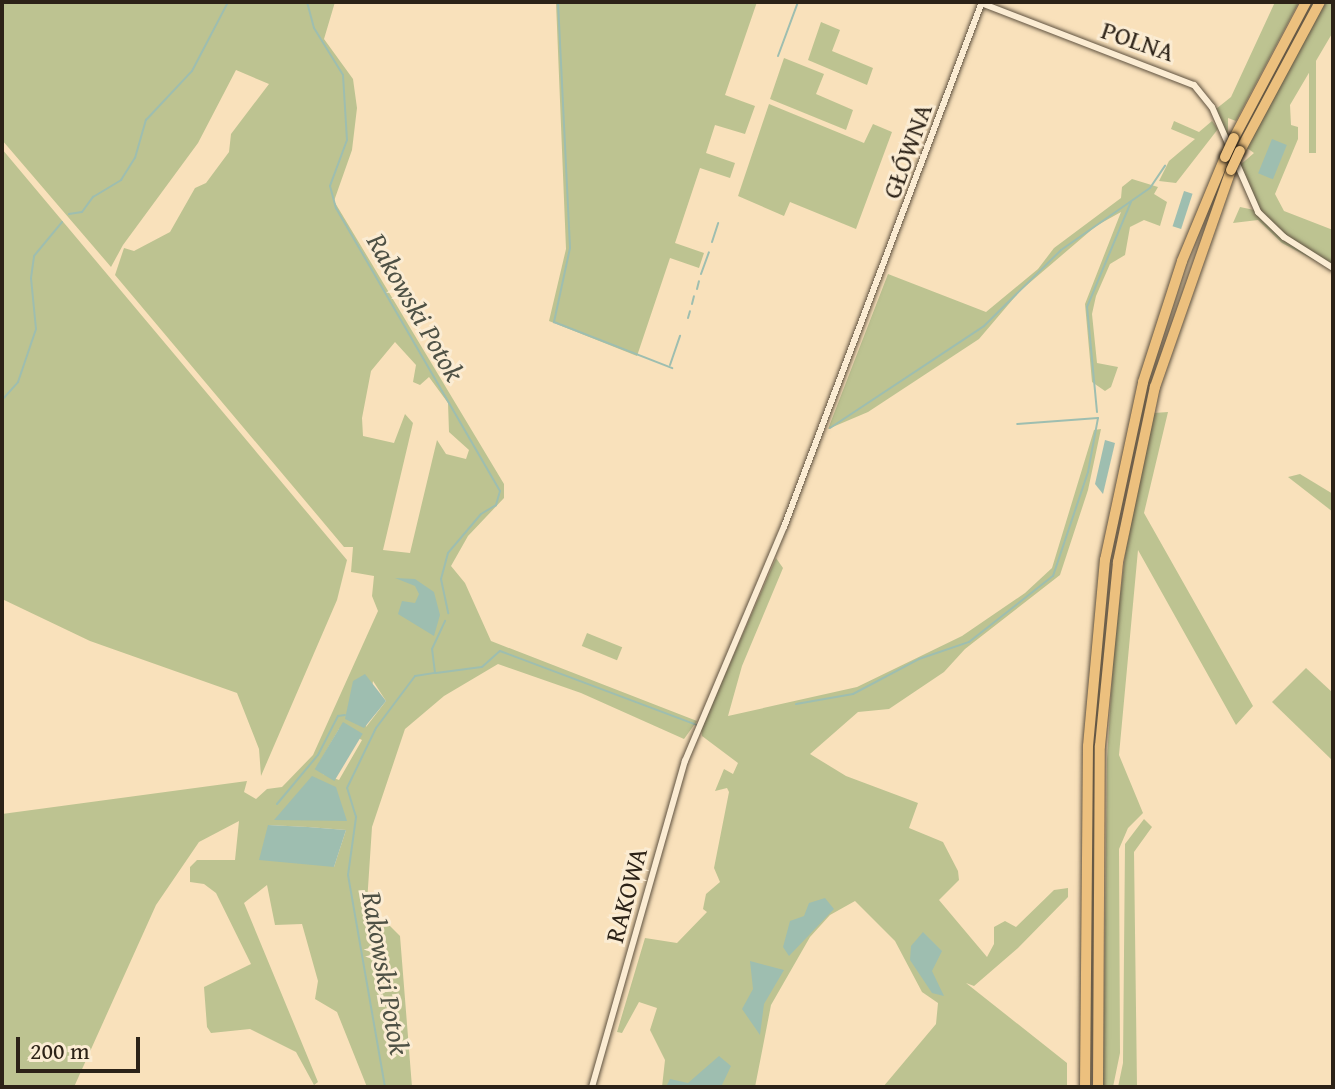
<!DOCTYPE html>
<meta charset="utf-8">
<style>
body{margin:0}
#map{position:relative;width:1335px;height:1089px;overflow:hidden;background:#f9e1bb;font-family:"Gentium Book Plus",serif}
div>[style]{position:absolute}
.green>*{inset:0;background:#bdc391;transform-origin:0 0}
.water>*{inset:0;background:#9ebeb0;transform-origin:0 0}
.stream>*{height:2px;margin:-1px;padding:0 1px;transform-origin:1px;border-radius:1px;background:#9ebeb0}
.roads{filter:drop-shadow(0 0 2px #5f5240) drop-shadow(0 0 2px #5f5240)}
.tertiary>*{height:6px;margin:-3px;padding:0 3px;transform-origin:3px;border-radius:3px;background:#fbecd3}
.motorway>*{height:10px;margin:-5px;padding:0 5px;transform-origin:5px;border-radius:5px;background:#ecc07e}
.bridges{filter:drop-shadow(0 0 2px #2c2217) drop-shadow(0 0 2px #2c2217)}
.motorway-bridge>*{height:10px;margin:-5px;padding:0 5px;transform-origin:5px;border-radius:5px;background:#ecc07e}
span{translate:-50% -50%;white-space:nowrap;text-align:center;line-height:1.15;-webkit-text-stroke:6px #fbecd3;paint-order:stroke}
.street-label{font-size:26px;color:#2c2217}
.water-label{font-size:28px;color:#4e5145;font-style:italic}
.frame{position:absolute;inset:0;border:4px solid #2c2217;pointer-events:none}
.scale{position:absolute;left:16px;top:1037px;width:124px;height:36px;box-sizing:border-box;border:4px solid #2c2217;border-top:0;padding-left:10px;font-size:24px;line-height:28px;white-space:nowrap;color:#2c2217;-webkit-text-stroke:6px #fbecd3;paint-order:stroke}
</style>
<div id="map">
<div class="green">
<div style="clip-path:polygon(evenodd,2px 2px,335px 2px,324px 39px,353px 79px,357px 108px,352px 150px,334px 201px,504px 484px,504px 498px,468px 536px,451px 566px,465px 583px,491px 641px,697px 721px,684px 739px,581px 693px,498px 664px,444px 696px,405px 729px,372px 827px,367px 903px,400px 936px,412px 1087px,367px 1087px,337px 1012px,315px 999px,318px 981px,302px 924px,275px 925px,267px 885px,244px 903px,318px 1082px,314px 1085px,296px 1052px,250px 1029px,211px 1033px,207px 1027px,204px 987px,251px 964px,216px 893px,204px 884px,190px 882px,190px 867px,197px 860px,235px 860px,239px 821px,199px 842px,156px 905px,74px 1087px,2px 1087px,2px 814px,247px 781px,244px 792px,256px 799px,267px 789px,282px 787px,313px 755px,378px 611px,372px 596px,374px 576px,351px 572px,353px 547px,344px 547px,318px 516px,115px 275px,124px 248px,134px 251px,170px 232px,195px 188px,206px 183px,229px 152px,231px 134px,269px 84px,236px 70px,198px 143px,123px 245px,111px 267px,2px 140px,2px 2px,395px 342px,416px 365px,413px 382px,420px 385px,429px 377px,448px 403px,449px 432px,469px 450px,466px 459px,446px 454px,437px 440px,410px 553px,383px 550px,413px 423px,405px 414px,394px 443px,363px 436px,362px 418px,371px 371px,395px 342px,2px 2px,373px 681px,386px 701px,366px 727px,373px 681px,2px 2px,339px 729px,362px 740px,339px 780px,323px 774px,319px 763px,339px 729px,2px 2px,268px 825px,308px 827px,346px 830px,334px 867px,268px 825px)"></div>
<div style="clip-path:polygon(556px 2px,757px 2px,725px 95px,755px 106px,745px 134px,715px 125px,706px 153px,735px 163px,730px 178px,700px 168px,675px 243px,704px 253px,699px 268px,670px 258px,637px 356px,549px 321px,566px 249px)"></div>
<div style="clip-path:polygon(1275px 2px,1299px 2px,1236px 121px,1228px 118px,1228px 138px,1216px 109px,1231px 97px)"></div>
<div style="left:1309px;top:2px;width:7px;height:151px"></div>
<div style="clip-path:polygon(1324px 2px,1333px 2px,1333px 32px,1290px 105px,1291px 125px,1298px 127px,1298px 139px,1275px 194px,1284px 211px,1333px 230px,1333px 270px,1282px 243px,1258px 220px,1233px 223px,1240px 207px,1259px 211px,1239px 166px,1254px 153px,1247px 148px)"></div>
<div style="clip-path:polygon(821px 22px,840px 30px,832px 51px,873px 68px,867px 85px,808px 60px)"></div>
<div style="clip-path:polygon(784px 58px,824px 74px,816px 94px,853px 110px,846px 130px,770px 99px)"></div>
<div style="clip-path:polygon(769px 104px,864px 143px,873px 124px,892px 132px,856px 229px,790px 202px,784px 216px,738px 196px)"></div>
<div style="clip-path:polygon(1174px 121px,1199px 132px,1212px 121px,1218px 129px,1176px 183px,1159px 181px,1169px 161px,1195px 139px,1171px 129px)"></div>
<div style="clip-path:polygon(2px 149px,347px 560px,337px 600px,261px 776px,259px 749px,237px 693px,90px 641px,2px 599px)"></div>
<div style="clip-path:polygon(1132px 179px,1158px 187px,1154px 194px,1167px 202px,1160px 226px,1144px 220px,1130px 227px,1125px 255px,1110px 264px,1096px 296px,1092px 314px,1097px 363px,1118px 367px,1111px 387px,1105px 391px,1092px 382px,1085px 304px,1121px 212px,1096px 226px,1020px 291px,979px 339px,868px 412px,828px 429px,888px 274px,986px 312px,1038px 269px,1054px 248px,1121px 198px,1122px 187px)"></div>
<div style="clip-path:polygon(1168px 412px,1144px 513px,1253px 706px,1236px 725px,1138px 550px,1119px 755px,1143px 813px,1128px 828px,1119px 849px,1120px 1053px,1113px 1087px,1103px 1087px,1107px 759px,1114px 647px,1127px 539px,1154px 413px)"></div>
<div style="clip-path:polygon(1101px 429px,1088px 490px,1060px 575px,965px 649px,944px 672px,889px 709px,858px 712px,810px 754px,846px 776px,918px 803px,909px 828px,943px 842px,958px 871px,959px 880px,939px 900px,987px 957px,994px 944px,994px 927px,1005px 921px,1016px 927px,1054px 890px,1068px 888px,1068px 897px,1018px 948px,974px 986px,966px 983px,1067px 1063px,1067px 1087px,883px 1087px,936px 1024px,938px 1003px,922px 992px,895px 941px,855px 901px,830px 915px,810px 937px,771px 1005px,755px 1087px,662px 1087px,665px 1060px,650px 1030px,657px 1008px,639px 1002px,622px 1033px,617px 1032px,645px 938px,677px 943px,707px 912px,703px 909px,706px 894px,720px 882px,714px 868px,729px 792px,727px 788px,715px 791px,724px 769px,733px 774px,738px 763px,702px 736px,701px 730px,776px 558px,783px 568px,742px 666px,728px 716px,857px 687px,962px 636px,1025px 593px,1052px 568px,1094px 430px)"></div>
<div style="clip-path:polygon(1300px 474px,1333px 494px,1333px 512px,1288px 477px)"></div>
<div style="left:587px;top:633px;width:38px;height:14px;rotate:22deg"></div>
<div style="clip-path:polygon(1306px 668px,1333px 693px,1333px 761px,1272px 702px)"></div>
<div style="clip-path:polygon(1144px 819px,1152px 827px,1134px 852px,1137px 1087px,1118px 1087px,1123px 1063px,1125px 844px)"></div>
</div>
<div class="water">
<div style="left:1272px;top:139px;width:16px;height:37px;rotate:22deg"></div>
<div style="left:1184px;top:191px;width:9px;height:37px;rotate:18deg"></div>
<div style="clip-path:polygon(1105px 440px,1115px 443px,1103px 494px,1095px 484px)"></div>
<div style="clip-path:polygon(395px 578px,415px 579px,434px 592px,440px 615px,434px 636px,398px 614px,402px 601px,415px 603px,419px 594px,415px 586px)"></div>
<div style="clip-path:polygon(365px 674px,386px 701px,364px 728px,345px 719px,353px 681px)"></div>
<div style="left:343px;top:722px;width:23px;height:55px;rotate:31deg"></div>
<div style="clip-path:polygon(312px 776px,336px 787px,347px 821px,274px 820px)"></div>
<div style="clip-path:polygon(268px 825px,308px 827px,346px 830px,334px 867px,259px 860px)"></div>
<div style="clip-path:polygon(825px 898px,834px 909px,789px 956px,783px 947px,790px 921px,804px 916px,809px 903px)"></div>
<div style="clip-path:polygon(923px 932px,942px 951px,932px 971px,944px 996px,932px 993px,910px 960px,911px 946px)"></div>
<div style="clip-path:polygon(750px 961px,784px 970px,764px 1004px,760px 1035px,742px 1009px,753px 989px)"></div>
<div style="clip-path:polygon(719px 1056px,731px 1066px,721px 1087px,666px 1087px,670px 1079px,688px 1083px)"></div>
</div>
<div class="stream">
<div style="left:307px;top:2px;width:27px;rotate:75deg"></div>
<div style="left:314px;top:28px;width:55px;rotate:58.3deg"></div>
<div style="left:343px;top:75px;width:65px;rotate:86.5deg"></div>
<div style="left:347px;top:140px;width:49px;rotate:110.3deg"></div>
<div style="left:330px;top:186px;width:23px;rotate:75deg"></div>
<div style="left:336px;top:208px;width:327px;rotate:59.9deg"></div>
<div style="left:500px;top:491px;width:15px;rotate:106deg"></div>
<div style="left:496px;top:505px;width:17px;rotate:149deg"></div>
<div style="left:481px;top:514px;width:51px;rotate:130.2deg"></div>
<div style="left:448px;top:553px;width:27px;rotate:105deg"></div>
<div style="left:441px;top:579px;width:35px;rotate:78deg"></div>
<div style="left:558px;top:2px;width:246px;rotate:87.2deg"></div>
<div style="left:570px;top:248px;width:76px;rotate:102.2deg"></div>
<div style="left:554px;top:322px;width:127px;rotate:21.3deg"></div>
<div style="left:778px;top:56px;width:58px;rotate:-69.7deg"></div>
<div style="left:69px;top:214px;width:13px;rotate:-9deg"></div>
<div style="left:82px;top:212px;width:19px;rotate:-54deg"></div>
<div style="left:93px;top:197px;width:33px;rotate:-31deg"></div>
<div style="left:121px;top:180px;width:26px;rotate:-58deg"></div>
<div style="left:135px;top:158px;width:40px;rotate:-74deg"></div>
<div style="left:146px;top:120px;width:67px;rotate:-46.8deg"></div>
<div style="left:192px;top:71px;width:78px;rotate:-62.4deg"></div>
<div style="left:712px;top:242px;width:20px;rotate:-72deg"></div>
<div style="left:701px;top:274px;width:23px;rotate:-70deg"></div>
<div style="left:697px;top:289px;width:8px;rotate:-76deg"></div>
<div style="left:692px;top:304px;width:8px;rotate:-76deg"></div>
<div style="left:688px;top:318px;width:7px;rotate:-74deg"></div>
<div style="left:670px;top:365px;width:31px;rotate:-71deg"></div>
<div style="left:2px;top:400px;width:24px;rotate:-48deg"></div>
<div style="left:18px;top:382px;width:56px;rotate:-71.2deg"></div>
<div style="left:36px;top:329px;width:51px;rotate:-95.6deg"></div>
<div style="left:31px;top:278px;width:22px;rotate:-82deg"></div>
<div style="left:34px;top:256px;width:44px;rotate:-50.5deg"></div>
<div style="left:1097px;top:412px;width:105px;rotate:-95.4deg"></div>
<div style="left:1087px;top:307px;width:114px;rotate:-67.3deg"></div>
<div style="left:830px;top:428px;width:185px;rotate:-33.5deg"></div>
<div style="left:984px;top:326px;width:108px;rotate:-44.6deg"></div>
<div style="left:1061px;top:250px;width:108px;rotate:-34.9deg"></div>
<div style="left:1150px;top:188px;width:27px;rotate:-56deg"></div>
<div style="left:436px;top:673px;width:46px;rotate:-7.4deg"></div>
<div style="left:482px;top:667px;width:24px;rotate:-42deg"></div>
<div style="left:500px;top:651px;width:210px;rotate:20.6deg"></div>
<div style="left:796px;top:704px;width:58px;rotate:-10deg"></div>
<div style="left:853px;top:694px;width:75px;rotate:-27.9deg"></div>
<div style="left:919px;top:659px;width:53px;rotate:-18.8deg"></div>
<div style="left:969px;top:642px;width:107px;rotate:-38.2deg"></div>
<div style="left:1053px;top:576px;width:110px;rotate:-71.4deg"></div>
<div style="left:1088px;top:472px;width:55px;rotate:-79.5deg"></div>
<div style="left:1098px;top:418px;width:81px;rotate:175.8deg"></div>
<div style="left:277px;top:804px;width:64px;rotate:-50.1deg"></div>
<div style="left:318px;top:755px;width:44px;rotate:-62.9deg"></div>
<div style="left:338px;top:716px;width:7px;rotate:-8deg"></div>
<div style="left:385px;top:1087px;width:215px;rotate:-99.9deg"></div>
<div style="left:348px;top:875px;width:59px;rotate:-82.1deg"></div>
<div style="left:356px;top:817px;width:30px;rotate:-107deg"></div>
<div style="left:347px;top:788px;width:67px;rotate:-64.2deg"></div>
<div style="left:376px;top:728px;width:65px;rotate:-53.1deg"></div>
<div style="left:415px;top:676px;width:20px;rotate:-9deg"></div>
<div style="left:435px;top:673px;width:24px;rotate:-97deg"></div>
<div style="left:432px;top:649px;width:31px;rotate:-65deg"></div>
</div>
<div class="roads">
<div class="tertiary">
<div style="left:981px;top:3px;width:228px;rotate:21.1deg"></div>
<div style="left:1194px;top:85px;width:28px;rotate:51deg"></div>
<div style="left:1212px;top:107px;width:115px;rotate:66.3deg"></div>
<div style="left:1258px;top:212px;width:36px;rotate:44deg"></div>
<div style="left:1284px;top:237px;width:58px;rotate:32.3deg"></div>
<div style="left:592px;top:1087px;width:339px;rotate:-74.1deg"></div>
<div style="left:685px;top:761px;width:254px;rotate:-67.1deg"></div>
<div style="left:784px;top:527px;width:561px;rotate:-69.34deg"></div>
</div>
<div class="motorway">
<div style="left:1234px;top:138px;width:154px;rotate:-62.1deg"></div>
<div style="left:1240px;top:151px;width:169px;rotate:-61.8deg"></div>
<div style="left:1085px;top:1087px;width:341px;rotate:-89.5deg"></div>
<div style="left:1088px;top:746px;width:187px;rotate:-84.8deg"></div>
<div style="left:1105px;top:560px;width:182px;rotate:-77.9deg"></div>
<div style="left:1143px;top:382px;width:127px;rotate:-72.1deg"></div>
<div style="left:1182px;top:261px;width:113px;rotate:-67.5deg"></div>
<div style="left:1098px;top:1087px;width:341px;rotate:-89.7deg"></div>
<div style="left:1100px;top:746px;width:185px;rotate:-84.4deg"></div>
<div style="left:1118px;top:562px;width:179px;rotate:-78.1deg"></div>
<div style="left:1155px;top:387px;width:230px;rotate:-70.7deg"></div>
</div>
</div>
<div class="bridges">
<div class="motorway-bridge">
<div style="left:1225px;top:157px;width:21px;rotate:-65deg"></div>
<div style="left:1231px;top:170px;width:21px;rotate:-65deg"></div>
</div>
</div>
<div class="street-label">
<span style="left:1138px;top:41px;rotate:19deg">POLNA</span>
<span style="left:907px;top:151px;rotate:-70deg">GŁÓWNA</span>
<span style="left:626px;top:895px;rotate:-75deg">RAKOWA</span>
</div>
<div class="water-label">
<span style="left:416px;top:307px;rotate:60deg">Rakowski Potok</span>
<span style="left:386px;top:973px;rotate:80deg">Rakowski Potok</span>
</div>
<div class="frame"></div>
<div class="scale">200 m</div>
</div>
